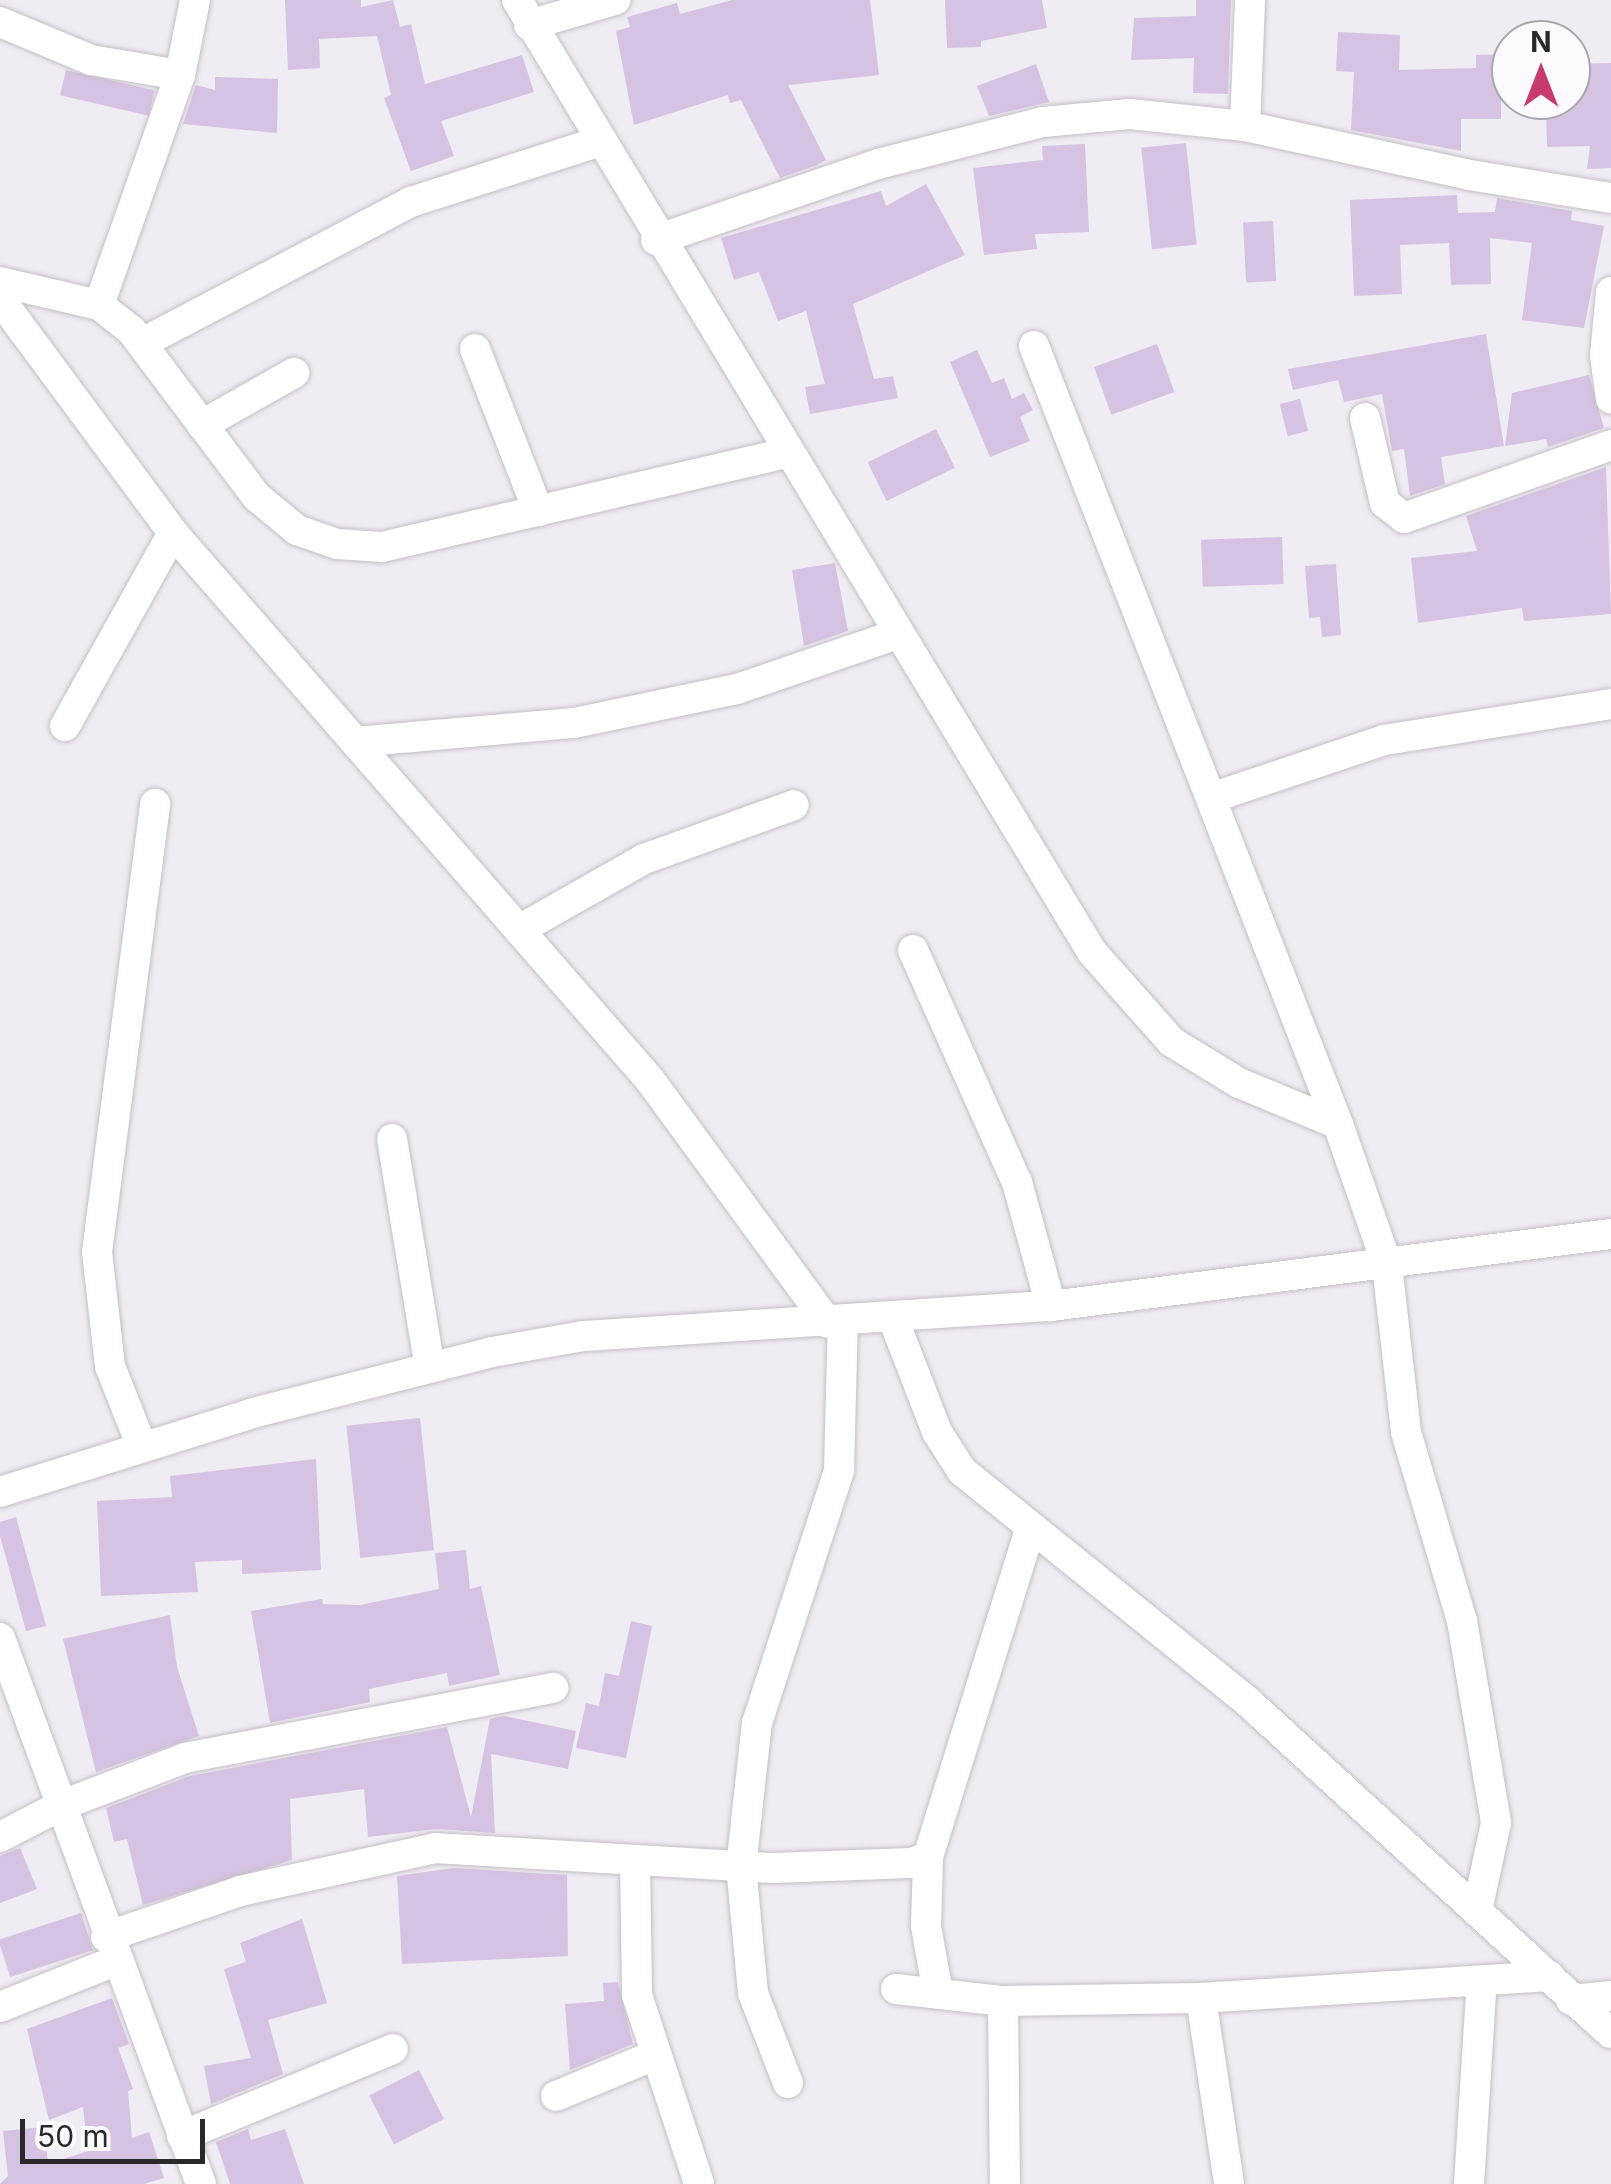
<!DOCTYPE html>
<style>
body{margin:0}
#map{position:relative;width:1611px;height:2184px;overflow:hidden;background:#f0ecf3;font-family:Inter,sans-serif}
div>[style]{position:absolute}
.building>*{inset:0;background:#d6c2e2;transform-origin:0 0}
.roads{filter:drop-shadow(0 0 2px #c3bfc6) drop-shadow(0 0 2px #c3bfc6)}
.minor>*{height:30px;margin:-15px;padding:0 15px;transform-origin:15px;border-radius:15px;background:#fff}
span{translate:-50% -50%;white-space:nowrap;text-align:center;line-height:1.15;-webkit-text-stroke:9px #fdfafe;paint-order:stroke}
.north{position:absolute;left:1491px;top:20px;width:100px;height:100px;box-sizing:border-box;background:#fdfafe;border:2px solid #a9a6aa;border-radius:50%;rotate:0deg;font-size:28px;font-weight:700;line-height:40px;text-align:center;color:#2a282b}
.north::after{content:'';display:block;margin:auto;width:35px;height:45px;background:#c73b71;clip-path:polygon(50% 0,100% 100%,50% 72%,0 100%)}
.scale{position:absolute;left:20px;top:2119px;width:185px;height:45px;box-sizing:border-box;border:5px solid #2a282b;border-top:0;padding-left:12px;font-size:30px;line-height:35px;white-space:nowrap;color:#2a282b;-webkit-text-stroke:8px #fdfafe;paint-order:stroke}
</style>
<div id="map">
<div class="building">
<div style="clip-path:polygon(285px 0,361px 0,361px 7px,393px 0,400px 27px,411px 24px,425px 84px,522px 55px,534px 92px,441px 121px,454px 156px,411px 171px,384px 98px,391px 95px,377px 36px,319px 39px,320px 68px,288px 70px)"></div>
<div style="clip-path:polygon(732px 0,870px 0,879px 75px,788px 85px,826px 160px,817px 165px,780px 178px,741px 100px,730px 103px,728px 95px,634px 125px,616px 31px,630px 27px,627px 17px,677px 3px,680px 14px)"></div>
<div style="clip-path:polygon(945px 0,1042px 0,1047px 28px,981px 41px,981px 47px,947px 48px)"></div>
<div style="clip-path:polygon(1196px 0,1231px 0,1228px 94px,1193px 93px,1194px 58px,1131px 60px,1134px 18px,1196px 16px)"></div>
<div style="clip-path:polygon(1338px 32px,1400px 35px,1399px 70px,1476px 68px,1476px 55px,1511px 54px,1511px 89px,1501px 89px,1501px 119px,1461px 119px,1461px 151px,1351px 130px,1354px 72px,1336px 71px)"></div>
<div style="clip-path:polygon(1611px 63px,1611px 168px,1587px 169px,1590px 146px,1547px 147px,1546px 100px,1571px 100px,1571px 64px)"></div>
<div style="clip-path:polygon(1036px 64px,1049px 102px,989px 116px,977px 86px)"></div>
<div style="left:66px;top:70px;width:91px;height:26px;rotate:13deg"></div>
<div style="clip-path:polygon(215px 77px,278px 79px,277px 133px,183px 124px,196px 85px,215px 90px)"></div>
<div style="left:1186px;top:143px;width:102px;height:45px;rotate:84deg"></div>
<div style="clip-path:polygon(1085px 144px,1089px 232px,1035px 234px,1037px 249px,984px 255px,973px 168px,1043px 160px,1042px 146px)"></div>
<div style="clip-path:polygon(926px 184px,965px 255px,853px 304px,874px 379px,893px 376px,898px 398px,810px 414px,805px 387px,825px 384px,806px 311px,778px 321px,759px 272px,734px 280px,721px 238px,881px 191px,886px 206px)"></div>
<div style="clip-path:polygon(1457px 195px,1458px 213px,1495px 212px,1497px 198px,1572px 211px,1571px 220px,1604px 226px,1584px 328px,1522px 320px,1532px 243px,1490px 238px,1491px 284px,1451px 285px,1449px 243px,1400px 245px,1402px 294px,1354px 296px,1350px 200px)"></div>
<div style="left:1273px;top:221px;width:60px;height:30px;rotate:87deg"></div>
<div style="clip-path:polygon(1486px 334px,1504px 446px,1441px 457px,1445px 484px,1410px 496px,1404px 449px,1392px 451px,1382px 394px,1344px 402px,1338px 380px,1293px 390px,1288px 369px)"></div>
<div style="left:1157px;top:344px;width:51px;height:67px;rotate:70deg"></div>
<div style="clip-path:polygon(977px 350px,992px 383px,1004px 378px,1012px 399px,1024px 393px,1033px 410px,1020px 417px,1030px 441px,990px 457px,950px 362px)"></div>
<div style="clip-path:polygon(1589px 375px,1604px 428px,1548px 447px,1546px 439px,1505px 446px,1512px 393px)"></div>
<div style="left:1300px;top:399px;width:33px;height:21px;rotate:76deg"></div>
<div style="left:936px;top:429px;width:43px;height:76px;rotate:64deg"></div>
<div style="clip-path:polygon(1606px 467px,1611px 614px,1524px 621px,1522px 608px,1418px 623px,1411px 558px,1477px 551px,1466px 516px)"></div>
<div style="left:1282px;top:537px;width:47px;height:81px;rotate:88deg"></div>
<div style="clip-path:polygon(835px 563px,848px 631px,804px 646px,792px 570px)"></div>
<div style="clip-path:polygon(1336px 564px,1341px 635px,1322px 637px,1320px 617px,1309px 618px,1305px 566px)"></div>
<div style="left:420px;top:1418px;width:133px;height:74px;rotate:84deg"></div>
<div style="clip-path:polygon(316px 1459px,321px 1570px,242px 1574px,242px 1560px,195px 1562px,198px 1592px,101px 1596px,97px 1501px,172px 1497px,170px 1476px)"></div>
<div style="clip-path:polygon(16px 1517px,46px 1626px,26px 1631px,0 1536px,0 1522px)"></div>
<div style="clip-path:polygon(466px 1550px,470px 1589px,481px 1586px,500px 1675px,449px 1686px,447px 1673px,369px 1689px,370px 1702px,270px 1723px,251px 1611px,322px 1599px,323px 1604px,360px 1605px,439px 1589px,435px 1553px)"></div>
<div style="clip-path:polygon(170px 1615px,177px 1667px,199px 1736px,96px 1772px,63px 1639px)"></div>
<div style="clip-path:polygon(631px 1621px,652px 1626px,626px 1758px,576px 1748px,586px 1703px,599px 1706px,605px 1673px,619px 1676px)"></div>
<div style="clip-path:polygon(504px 1716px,576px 1731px,568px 1769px,491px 1754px,495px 1833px,436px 1829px,368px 1837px,364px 1789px,290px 1799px,292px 1860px,143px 1905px,127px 1839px,114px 1842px,106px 1808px,190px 1776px,447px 1727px,471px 1817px,490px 1719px)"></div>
<div style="clip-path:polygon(20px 1848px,37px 1889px,0 1903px,0 1856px)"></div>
<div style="clip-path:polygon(453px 1868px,567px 1875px,568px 1956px,402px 1964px,397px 1876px)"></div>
<div style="left:81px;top:1913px;width:39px;height:87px;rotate:72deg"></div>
<div style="clip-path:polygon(302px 1919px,327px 2003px,268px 2020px,283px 2074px,211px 2104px,204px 2066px,251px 2058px,224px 1969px,246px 1962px,240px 1943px)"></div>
<div style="clip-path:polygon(618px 1982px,633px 2044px,570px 2070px,565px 2004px,604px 2001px,603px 1983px)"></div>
<div style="clip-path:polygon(112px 1998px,129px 2044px,118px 2048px,133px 2089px,128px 2091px,132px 2138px,149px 2132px,164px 2178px,144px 2184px,0 2184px,8px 2176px,3px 2131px,44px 2127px,48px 2164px,88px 2151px,83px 2107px,49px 2120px,27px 2029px)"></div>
<div style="left:419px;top:2070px;width:55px;height:56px;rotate:63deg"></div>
<div style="clip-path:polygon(248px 2129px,251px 2140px,285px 2129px,304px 2184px,230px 2184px,216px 2142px)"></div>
</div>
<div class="roads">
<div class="minor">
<div style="left:517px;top:0;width:1112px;rotate:58.87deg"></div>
<div style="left:1092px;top:952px;width:120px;rotate:48.4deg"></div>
<div style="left:1172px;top:1042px;width:79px;rotate:31.5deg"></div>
<div style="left:1239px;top:1083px;width:107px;rotate:22.5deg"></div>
<div style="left:0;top:22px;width:99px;rotate:22.7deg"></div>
<div style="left:91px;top:60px;width:90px;rotate:9.6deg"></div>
<div style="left:529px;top:25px;width:90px;rotate:-16.2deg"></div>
<div style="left:1245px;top:126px;width:126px;rotate:-87.7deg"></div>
<div style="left:656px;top:240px;width:235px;rotate:-18.9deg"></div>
<div style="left:878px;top:164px;width:170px;rotate:-14.3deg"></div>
<div style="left:1043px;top:122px;width:87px;rotate:-5.3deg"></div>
<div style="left:1130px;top:114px;width:116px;rotate:6deg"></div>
<div style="left:1245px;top:126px;width:230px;rotate:12.3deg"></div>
<div style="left:1470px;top:175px;width:143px;rotate:9.3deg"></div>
<div style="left:0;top:282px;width:102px;rotate:13.1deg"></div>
<div style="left:99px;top:305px;width:41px;rotate:38deg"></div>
<div style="left:131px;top:330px;width:209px;rotate:53deg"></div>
<div style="left:257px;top:497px;width:52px;rotate:39.5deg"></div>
<div style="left:297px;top:530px;width:42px;rotate:19.3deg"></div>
<div style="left:337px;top:544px;width:45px;rotate:3.8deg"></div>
<div style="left:382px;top:547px;width:416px;rotate:-13.1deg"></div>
<div style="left:1611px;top:292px;width:64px;rotate:95.4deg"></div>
<div style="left:1605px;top:356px;width:43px;rotate:82.1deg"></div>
<div style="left:0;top:299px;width:291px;rotate:53.5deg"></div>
<div style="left:173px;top:533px;width:726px;rotate:48.91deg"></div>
<div style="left:650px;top:1080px;width:301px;rotate:53.8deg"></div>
<div style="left:99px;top:305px;width:244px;rotate:-70.6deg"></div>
<div style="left:180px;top:75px;width:76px;rotate:-78.7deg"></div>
<div style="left:142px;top:343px;width:304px;rotate:-27.7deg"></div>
<div style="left:411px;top:202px;width:196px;rotate:-17.8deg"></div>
<div style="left:1034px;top:346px;width:835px;rotate:68.66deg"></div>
<div style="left:1338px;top:1124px;width:149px;rotate:70.8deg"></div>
<div style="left:1387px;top:1265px;width:168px;rotate:83.5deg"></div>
<div style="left:1406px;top:1432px;width:197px;rotate:73.5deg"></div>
<div style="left:1462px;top:1621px;width:205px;rotate:80.4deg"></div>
<div style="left:1496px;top:1823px;width:90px;rotate:102.2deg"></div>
<div style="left:475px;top:349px;width:174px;rotate:68.7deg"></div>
<div style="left:1365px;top:418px;width:87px;rotate:76.8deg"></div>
<div style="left:1385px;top:503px;width:24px;rotate:38deg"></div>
<div style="left:1404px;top:518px;width:219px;rotate:-19.4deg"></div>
<div style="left:202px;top:425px;width:106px;rotate:-29.5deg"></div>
<div style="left:65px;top:726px;width:221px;rotate:-60.8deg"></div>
<div style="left:355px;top:742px;width:220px;rotate:-5deg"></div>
<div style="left:574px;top:723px;width:167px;rotate:-11.8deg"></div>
<div style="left:737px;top:689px;width:170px;rotate:-18.9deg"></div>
<div style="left:1211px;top:798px;width:182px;rotate:-18.5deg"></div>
<div style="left:1384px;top:740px;width:230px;rotate:-9deg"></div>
<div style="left:519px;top:930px;width:144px;rotate:-29.6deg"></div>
<div style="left:644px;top:859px;width:159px;rotate:-19.8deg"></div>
<div style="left:913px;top:950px;width:254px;rotate:65.9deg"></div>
<div style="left:1017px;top:1182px;width:129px;rotate:74.7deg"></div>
<div style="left:392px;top:1139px;width:232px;rotate:80.6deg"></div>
<div style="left:894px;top:1321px;width:119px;rotate:68.8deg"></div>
<div style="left:937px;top:1432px;width:46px;rotate:57.3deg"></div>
<div style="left:962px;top:1471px;width:368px;rotate:38.9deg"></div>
<div style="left:1248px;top:1702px;width:491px;rotate:42.4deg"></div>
<div style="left:142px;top:1447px;width:87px;rotate:-111.6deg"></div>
<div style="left:110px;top:1366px;width:115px;rotate:-96.5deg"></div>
<div style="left:97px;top:1252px;width:452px;rotate:-82.6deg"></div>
<div style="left:0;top:1492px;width:265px;rotate:-17.3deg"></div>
<div style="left:253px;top:1413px;width:247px;rotate:-14.3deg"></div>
<div style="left:492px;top:1352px;width:93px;rotate:-9.9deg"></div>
<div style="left:584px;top:1336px;width:468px;rotate:-3.7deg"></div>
<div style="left:1051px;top:1306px;width:565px;rotate:-7.33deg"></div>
<div style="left:0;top:1638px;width:582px;rotate:69.79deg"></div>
<div style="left:0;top:1837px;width:70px;rotate:-27.3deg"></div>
<div style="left:62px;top:1805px;width:132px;rotate:-20.9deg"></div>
<div style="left:185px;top:1758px;width:375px;rotate:-10.8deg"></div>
<div style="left:635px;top:1863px;width:132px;rotate:89.1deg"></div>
<div style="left:637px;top:1995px;width:199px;rotate:71.8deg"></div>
<div style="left:106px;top:1937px;width:142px;rotate:-18.9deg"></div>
<div style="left:240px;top:1891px;width:200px;rotate:-12.4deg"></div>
<div style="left:435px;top:1848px;width:339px;rotate:3.4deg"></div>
<div style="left:773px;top:1868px;width:138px;rotate:-2.1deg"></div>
<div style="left:911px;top:1863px;width:18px;rotate:-19deg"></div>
<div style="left:896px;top:1989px;width:108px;rotate:6.4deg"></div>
<div style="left:1003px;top:2001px;width:198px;rotate:-0.9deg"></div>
<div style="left:1201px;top:1998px;width:349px;rotate:-3.6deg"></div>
<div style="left:938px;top:1993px;width:68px;rotate:-100.2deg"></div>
<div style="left:926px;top:1926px;width:69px;rotate:-88.3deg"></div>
<div style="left:928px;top:1857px;width:343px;rotate:-72.7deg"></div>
<div style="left:1201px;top:1998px;width:188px;rotate:81.4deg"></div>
<div style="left:1571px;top:2000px;width:40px;rotate:-5.7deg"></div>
<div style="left:1003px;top:2001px;width:183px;rotate:89.4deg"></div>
<div style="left:0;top:2007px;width:124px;rotate:-21.8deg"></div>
<div style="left:788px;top:2083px;width:97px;rotate:-111.3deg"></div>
<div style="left:753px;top:1993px;width:127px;rotate:-95.4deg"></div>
<div style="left:741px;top:1867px;width:145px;rotate:-83.7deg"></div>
<div style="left:757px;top:1723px;width:266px;rotate:-72deg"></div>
<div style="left:839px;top:1470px;width:149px;rotate:-88.5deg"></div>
<div style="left:556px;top:2096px;width:107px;rotate:-22.5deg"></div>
<div style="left:182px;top:2136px;width:228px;rotate:-22.4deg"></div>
<div style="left:1469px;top:2184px;width:204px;rotate:-86.4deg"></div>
</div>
</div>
<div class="north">N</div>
<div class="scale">50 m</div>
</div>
